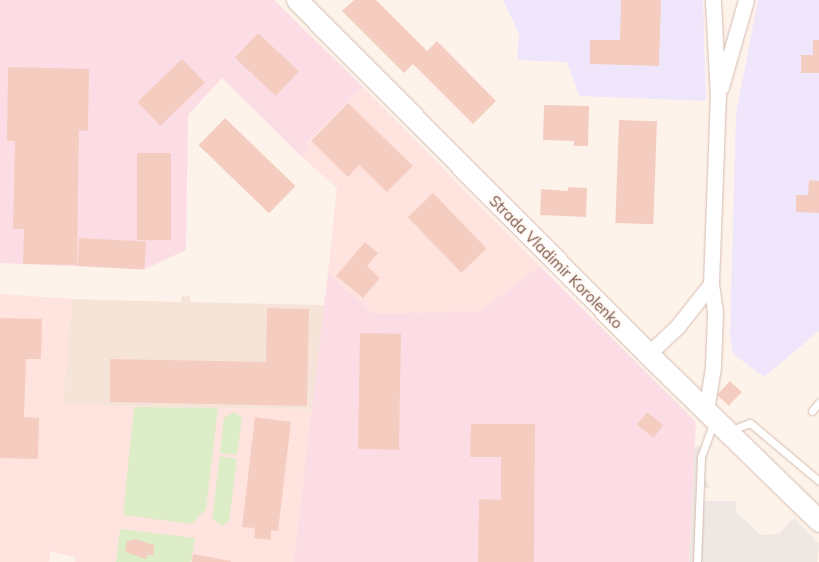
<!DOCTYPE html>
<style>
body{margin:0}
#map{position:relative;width:819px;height:562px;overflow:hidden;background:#fef3ea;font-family:Mulish,sans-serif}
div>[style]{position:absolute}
.residential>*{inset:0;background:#f6e4d8}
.commercial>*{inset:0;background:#fee3de}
.industrial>*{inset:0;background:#efe7e3}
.education>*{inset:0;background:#f0e6fb}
.medical>*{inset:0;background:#fcdde5}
.green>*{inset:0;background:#dcedc7}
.building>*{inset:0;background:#f5cdc0;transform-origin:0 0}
.roads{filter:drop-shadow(0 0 1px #d4bbb1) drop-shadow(0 0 1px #d4bbb1)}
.service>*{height:7px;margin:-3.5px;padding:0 3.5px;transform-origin:3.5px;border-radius:3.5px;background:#fff}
.minor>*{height:15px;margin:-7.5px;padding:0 7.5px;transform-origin:7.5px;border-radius:7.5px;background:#fff}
.secondary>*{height:21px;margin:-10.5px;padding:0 10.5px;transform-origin:10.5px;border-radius:10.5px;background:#fff}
span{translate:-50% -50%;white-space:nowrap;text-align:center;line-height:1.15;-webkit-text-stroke:3.5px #fff8f2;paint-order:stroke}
.street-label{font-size:15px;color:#7b554b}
</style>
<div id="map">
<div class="residential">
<div style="clip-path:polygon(182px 296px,190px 296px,190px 302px,326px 305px,313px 410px,62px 405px,72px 299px,181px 302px)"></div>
</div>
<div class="commercial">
<div style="clip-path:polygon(363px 87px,540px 266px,480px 311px,375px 314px,328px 273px,337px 188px,302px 157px,311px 148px,307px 144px)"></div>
<div style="clip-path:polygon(0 294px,72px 299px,63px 405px,313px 410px,294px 562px,75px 562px,75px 557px,50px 551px,49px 562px,0 562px)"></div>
</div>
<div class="industrial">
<div style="clip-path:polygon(694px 446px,706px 447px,705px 479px,711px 488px,704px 488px,704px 501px,735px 501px,737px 513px,761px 535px,779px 534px,794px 518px,819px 544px,817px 562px,689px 562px)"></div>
</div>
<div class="education">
<div style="clip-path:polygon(503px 0,703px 0,706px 101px,579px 96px,567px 62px,517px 60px,519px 34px)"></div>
<div style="clip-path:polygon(758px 0,819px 0,819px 331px,764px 377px,733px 354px,730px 333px,736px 113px)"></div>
</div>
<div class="medical">
<div style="clip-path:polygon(0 0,274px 0,363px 87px,307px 143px,311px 148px,302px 157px,222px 78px,188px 115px,186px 250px,145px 269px,0 263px)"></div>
<div style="clip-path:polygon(540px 266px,696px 422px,689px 562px,294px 562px,328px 273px,375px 314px,480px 311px)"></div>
</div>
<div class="green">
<div style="clip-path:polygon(134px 407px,218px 408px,206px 509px,192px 524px,123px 515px)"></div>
<div style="clip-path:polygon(234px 412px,242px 417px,237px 455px,220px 453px,224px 418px)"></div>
<div style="clip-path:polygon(220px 456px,237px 459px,229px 521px,222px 526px,212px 518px)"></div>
<div style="clip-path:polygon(120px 529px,195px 538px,191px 562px,116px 562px)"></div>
</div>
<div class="building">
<div style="clip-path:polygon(354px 0,376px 0,427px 51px,437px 41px,496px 101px,473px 124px,413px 64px,404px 73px,342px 11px)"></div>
<div style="clip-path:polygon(621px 0,661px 0,659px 66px,590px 64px,590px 40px,620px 40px)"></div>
<div style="left:258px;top:33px;width:56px;height:34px;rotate:43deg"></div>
<div style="clip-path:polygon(813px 40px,819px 40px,819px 73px,801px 73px,801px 55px,813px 55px)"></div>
<div style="left:182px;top:59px;width:33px;height:62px;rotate:46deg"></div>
<div style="clip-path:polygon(8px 67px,89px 69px,88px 131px,79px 130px,77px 265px,23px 264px,24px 229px,13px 229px,15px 141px,7px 141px)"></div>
<div style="clip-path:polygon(348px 103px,413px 166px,387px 192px,359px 165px,348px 177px,311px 141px)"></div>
<div style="clip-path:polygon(544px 105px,589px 106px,588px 146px,574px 146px,574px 141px,543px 140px)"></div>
<div style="left:225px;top:118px;width:98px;height:38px;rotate:44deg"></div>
<div style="left:619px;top:120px;width:38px;height:103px;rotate:2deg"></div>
<div style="left:137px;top:153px;width:34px;height:87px"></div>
<div style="clip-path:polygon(809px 180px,819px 181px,819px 213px,796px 212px,796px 195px,808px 195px)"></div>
<div style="clip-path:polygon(568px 187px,587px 188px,586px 217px,540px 215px,541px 189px,568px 191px)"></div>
<div style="left:433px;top:193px;width:77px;height:35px;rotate:46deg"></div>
<div style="left:79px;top:238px;width:67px;height:28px;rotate:3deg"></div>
<div style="clip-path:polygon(365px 242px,378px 253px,367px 266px,380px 278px,363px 298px,336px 276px)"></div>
<div style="clip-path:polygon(267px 308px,309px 309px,307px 406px,110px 402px,110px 359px,266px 362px)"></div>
<div style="clip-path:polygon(0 318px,42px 319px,41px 359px,26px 359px,24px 417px,39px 418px,38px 459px,0 458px)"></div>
<div style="left:360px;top:333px;width:41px;height:116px;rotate:1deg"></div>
<div style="left:730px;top:381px;width:16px;height:19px;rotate:43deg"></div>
<div style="left:647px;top:412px;width:21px;height:16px;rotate:39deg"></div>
<div style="clip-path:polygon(255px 417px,291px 422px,278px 531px,271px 530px,271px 540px,254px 538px,255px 528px,242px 527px)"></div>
<div style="clip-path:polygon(471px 424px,535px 424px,534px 562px,478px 562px,479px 499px,501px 500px,501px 457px,470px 457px)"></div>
<div style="clip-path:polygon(135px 539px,154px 545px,154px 555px,147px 555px,146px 559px,125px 552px,127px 541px)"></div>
<div style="clip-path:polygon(193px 554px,231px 561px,231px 562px,192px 562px)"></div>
</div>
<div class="roads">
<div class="service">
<div style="left:812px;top:411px;width:11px;rotate:-52deg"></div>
<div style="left:729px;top:431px;width:22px;rotate:-21deg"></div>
<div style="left:750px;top:423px;width:90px;rotate:40deg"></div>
<div style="left:697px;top:562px;width:105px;rotate:-87.8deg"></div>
<div style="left:701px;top:457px;width:37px;rotate:-70deg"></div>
</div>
<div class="minor">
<div style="left:721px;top:87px;width:91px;rotate:-74deg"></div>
<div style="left:648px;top:354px;width:40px;rotate:-43deg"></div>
<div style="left:677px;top:327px;width:55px;rotate:-51.7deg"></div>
<div style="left:706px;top:411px;width:45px;rotate:-81deg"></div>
<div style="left:713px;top:367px;width:55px;rotate:-87.9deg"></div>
<div style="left:715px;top:312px;width:28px;rotate:-98deg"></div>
<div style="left:711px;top:284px;width:187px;rotate:-87.9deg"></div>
<div style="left:718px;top:97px;width:97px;rotate:-93deg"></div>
</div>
<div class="secondary">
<div style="left:297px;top:0;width:499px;rotate:45.2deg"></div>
<div style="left:648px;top:354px;width:239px;rotate:44.3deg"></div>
</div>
</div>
<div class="street-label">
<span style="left:556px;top:262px;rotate:45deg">Strada Vladimir Korolenko</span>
</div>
</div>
